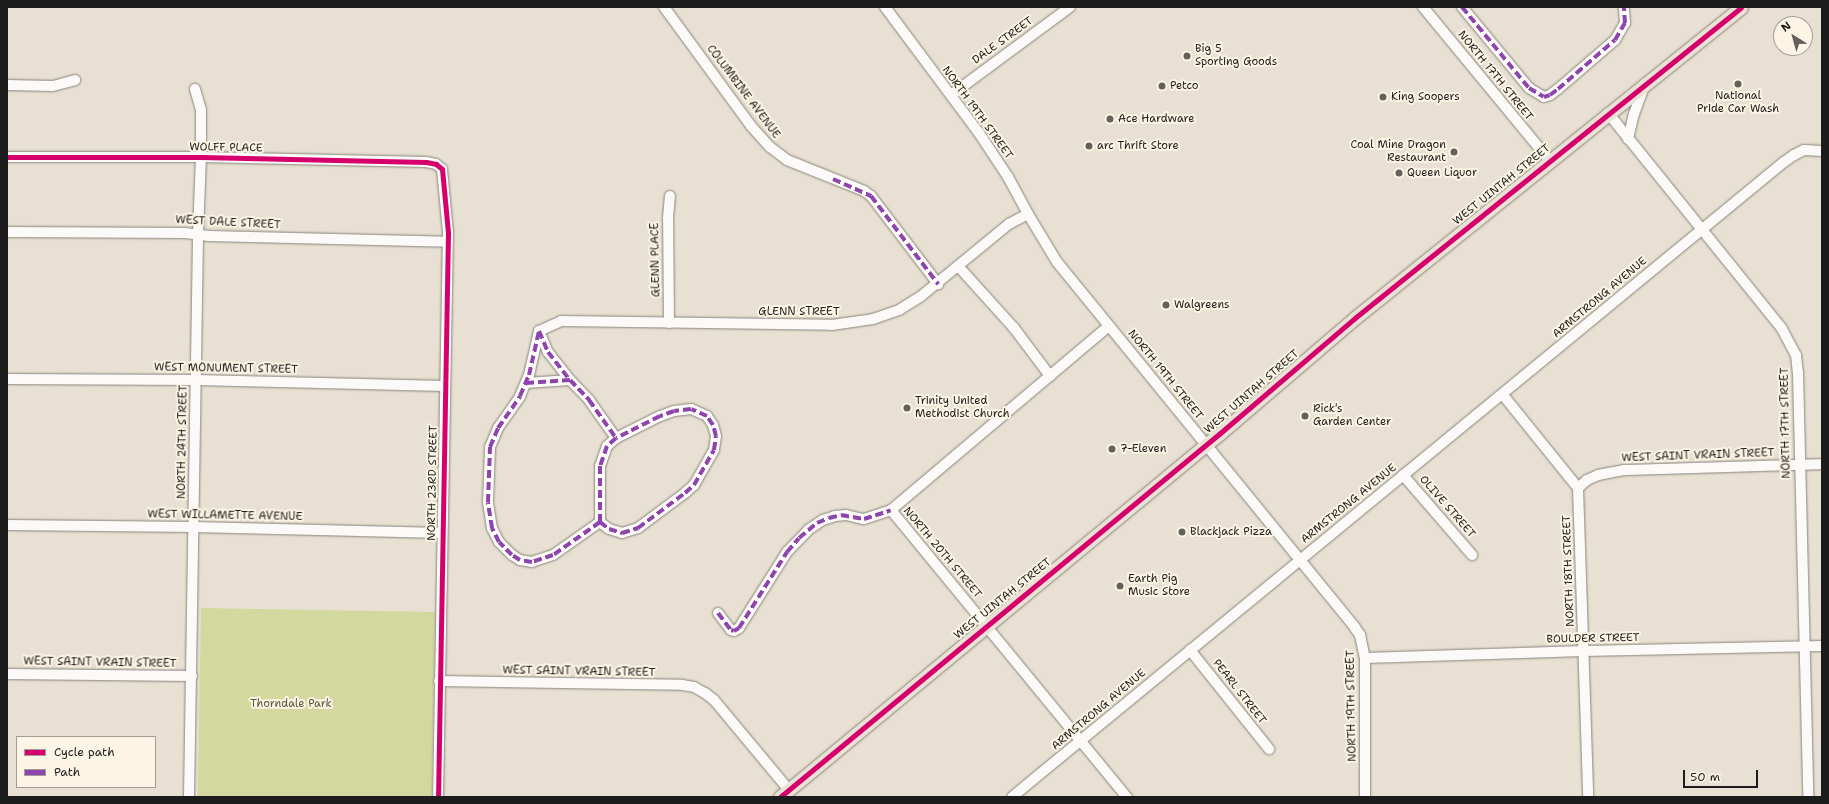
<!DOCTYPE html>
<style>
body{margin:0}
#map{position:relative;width:1829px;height:804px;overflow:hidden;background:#e8e0d2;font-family:"Shantell Sans",sans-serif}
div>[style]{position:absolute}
.green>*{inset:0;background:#d2d89e;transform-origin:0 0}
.roads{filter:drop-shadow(0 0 1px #88847d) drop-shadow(0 0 1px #88847d)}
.minor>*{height:10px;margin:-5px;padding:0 5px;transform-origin:5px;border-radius:5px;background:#fcfaf8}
.major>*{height:13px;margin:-6.5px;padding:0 6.5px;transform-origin:6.5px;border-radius:6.5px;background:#ebe2d6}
.quiet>*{height:4px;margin-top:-2px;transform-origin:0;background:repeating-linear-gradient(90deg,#8e44ad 0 8px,transparent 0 12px)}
.cycleway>*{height:5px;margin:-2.5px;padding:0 2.5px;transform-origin:2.5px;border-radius:2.5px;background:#d6006c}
.dots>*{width:11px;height:11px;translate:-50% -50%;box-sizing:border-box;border:2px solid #fcf5e5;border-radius:50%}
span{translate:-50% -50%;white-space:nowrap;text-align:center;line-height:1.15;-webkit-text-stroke:4px #fcf5e5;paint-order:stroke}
.street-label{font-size:11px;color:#1c1c1c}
.poi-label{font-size:11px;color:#1c1c1c}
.left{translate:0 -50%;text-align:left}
.right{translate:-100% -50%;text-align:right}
.park-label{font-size:11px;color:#555b3b}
.frame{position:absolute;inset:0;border:8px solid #1c1c1c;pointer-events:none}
.legend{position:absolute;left:16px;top:736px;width:140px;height:52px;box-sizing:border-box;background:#fcf5e5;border:1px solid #a29e95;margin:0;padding:5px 7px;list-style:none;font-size:12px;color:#1c1c1c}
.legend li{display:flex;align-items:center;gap:8px;height:20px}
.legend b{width:20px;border:1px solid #a29e95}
.north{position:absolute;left:1773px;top:16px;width:40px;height:40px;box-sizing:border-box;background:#fcf5e5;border:1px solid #a29e95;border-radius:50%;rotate:323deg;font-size:11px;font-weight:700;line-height:16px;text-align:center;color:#1c1c1c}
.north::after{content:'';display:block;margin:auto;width:14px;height:18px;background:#63615c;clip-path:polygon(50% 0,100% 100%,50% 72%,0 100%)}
.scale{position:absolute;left:1683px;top:770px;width:75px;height:18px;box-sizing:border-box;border:2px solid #1c1c1c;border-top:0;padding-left:5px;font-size:12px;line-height:14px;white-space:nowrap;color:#1c1c1c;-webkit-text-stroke:3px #fcf5e5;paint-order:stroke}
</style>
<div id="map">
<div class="green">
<div style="left:201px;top:608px;width:234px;height:189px;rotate:1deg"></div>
</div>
<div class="roads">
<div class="minor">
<div style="left:664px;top:7px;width:147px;rotate:53.8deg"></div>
<div style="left:751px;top:126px;width:28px;rotate:48deg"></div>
<div style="left:770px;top:147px;width:21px;rotate:37deg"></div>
<div style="left:787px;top:160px;width:83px;rotate:21.9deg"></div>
<div style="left:864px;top:191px;width:9px;rotate:36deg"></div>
<div style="left:871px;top:196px;width:111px;rotate:52.7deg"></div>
<div style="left:885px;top:7px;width:157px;rotate:53.3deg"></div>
<div style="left:979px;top:133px;width:53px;rotate:56.6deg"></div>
<div style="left:1008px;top:177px;width:42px;rotate:61.6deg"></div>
<div style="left:1028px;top:214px;width:56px;rotate:58.9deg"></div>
<div style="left:1057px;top:262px;width:472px;rotate:50.8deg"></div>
<div style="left:1355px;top:628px;width:9px;rotate:54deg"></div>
<div style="left:1360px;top:635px;width:24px;rotate:78deg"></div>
<div style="left:1365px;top:658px;width:139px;rotate:90deg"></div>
<div style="left:1423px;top:7px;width:198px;rotate:50.5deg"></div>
<div style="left:1462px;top:7px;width:105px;rotate:50.4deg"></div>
<div style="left:1529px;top:88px;width:17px;rotate:31deg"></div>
<div style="left:1544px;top:97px;width:6px;rotate:-18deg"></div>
<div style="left:1550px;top:95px;width:10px;rotate:-37deg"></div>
<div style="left:1558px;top:89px;width:75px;rotate:-40.7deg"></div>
<div style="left:1615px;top:40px;width:20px;rotate:-60deg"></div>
<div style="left:1625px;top:23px;width:16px;rotate:-94deg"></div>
<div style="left:7px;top:85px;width:46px;rotate:1.2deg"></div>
<div style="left:53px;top:86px;width:23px;rotate:-15deg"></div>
<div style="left:951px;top:95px;width:148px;rotate:-36.5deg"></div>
<div style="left:1608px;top:113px;width:277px;rotate:51.1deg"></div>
<div style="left:1782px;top:329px;width:30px;rotate:62deg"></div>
<div style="left:1796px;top:355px;width:18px;rotate:84deg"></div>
<div style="left:1798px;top:373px;width:424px;rotate:88.6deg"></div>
<div style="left:1628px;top:139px;width:26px;rotate:-77deg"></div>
<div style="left:1634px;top:114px;width:33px;rotate:-70deg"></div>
<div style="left:7px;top:157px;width:194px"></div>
<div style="left:201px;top:157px;width:225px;rotate:1.3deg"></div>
<div style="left:426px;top:162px;width:10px;rotate:11deg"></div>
<div style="left:436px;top:164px;width:8px;rotate:40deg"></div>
<div style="left:442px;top:169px;width:63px;rotate:84.6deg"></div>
<div style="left:448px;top:232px;width:565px;rotate:91.01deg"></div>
<div style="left:7px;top:232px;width:178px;rotate:0.3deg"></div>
<div style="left:185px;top:233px;width:24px;rotate:7deg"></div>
<div style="left:209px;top:236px;width:239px;rotate:1.4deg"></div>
<div style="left:958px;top:266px;width:84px;rotate:47.9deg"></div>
<div style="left:1014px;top:328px;width:60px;rotate:53.1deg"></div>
<div style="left:669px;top:323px;width:105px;rotate:-90.5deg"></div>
<div style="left:668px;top:218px;width:22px;rotate:-85deg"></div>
<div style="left:539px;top:331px;width:23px;rotate:67deg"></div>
<div style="left:548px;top:352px;width:36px;rotate:52deg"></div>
<div style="left:570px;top:380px;width:28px;rotate:46deg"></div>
<div style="left:589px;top:400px;width:47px;rotate:54.6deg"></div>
<div style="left:616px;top:438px;width:12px;rotate:138deg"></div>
<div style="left:607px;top:446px;width:21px;rotate:109deg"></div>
<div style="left:600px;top:466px;width:56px;rotate:90deg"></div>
<div style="left:600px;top:522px;width:57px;rotate:144.9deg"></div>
<div style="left:553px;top:555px;width:22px;rotate:162deg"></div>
<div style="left:532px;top:562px;width:12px;rotate:-171deg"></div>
<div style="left:520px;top:560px;width:9px;rotate:-148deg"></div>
<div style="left:512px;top:555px;width:18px;rotate:-135deg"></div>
<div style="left:499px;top:542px;width:16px;rotate:-117deg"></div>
<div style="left:492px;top:528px;width:26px;rotate:-99deg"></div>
<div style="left:488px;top:502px;width:55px;rotate:-87.9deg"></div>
<div style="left:490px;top:447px;width:21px;rotate:-67deg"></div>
<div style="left:498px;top:428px;width:39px;rotate:-55deg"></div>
<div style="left:520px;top:396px;width:23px;rotate:-67deg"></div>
<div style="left:529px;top:375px;width:45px;rotate:-77.2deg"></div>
<div style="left:539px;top:331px;width:24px;rotate:-24deg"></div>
<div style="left:561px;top:321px;width:271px;rotate:0.8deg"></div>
<div style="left:832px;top:325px;width:41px;rotate:-8.3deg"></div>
<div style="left:873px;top:319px;width:28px;rotate:-19deg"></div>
<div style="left:899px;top:310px;width:25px;rotate:-32deg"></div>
<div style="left:920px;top:297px;width:115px;rotate:-39.4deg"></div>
<div style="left:1009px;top:224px;width:21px;rotate:-28deg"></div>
<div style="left:7px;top:379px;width:189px;rotate:0.3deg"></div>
<div style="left:196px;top:380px;width:249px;rotate:1.4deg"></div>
<div style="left:526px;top:383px;width:44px;rotate:-3.9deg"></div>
<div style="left:1503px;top:395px;width:119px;rotate:51.1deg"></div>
<div style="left:1578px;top:488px;width:309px;rotate:88.1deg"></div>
<div style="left:1403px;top:475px;width:106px;rotate:49.2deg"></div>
<div style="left:1578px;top:488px;width:12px;rotate:-42deg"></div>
<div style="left:1587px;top:480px;width:12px;rotate:-24deg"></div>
<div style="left:1598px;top:475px;width:26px;rotate:-11deg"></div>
<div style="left:1624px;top:470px;width:198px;rotate:-1.7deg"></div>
<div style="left:891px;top:510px;width:372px;rotate:50.6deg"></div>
<div style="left:600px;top:522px;width:11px;rotate:38deg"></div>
<div style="left:609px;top:529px;width:14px;rotate:17deg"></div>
<div style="left:622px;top:533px;width:17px;rotate:-17deg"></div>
<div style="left:638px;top:528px;width:59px;rotate:-36.7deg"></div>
<div style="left:685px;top:493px;width:12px;rotate:-42deg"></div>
<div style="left:694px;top:485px;width:40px;rotate:-60.3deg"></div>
<div style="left:714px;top:450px;width:14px;rotate:-82deg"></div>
<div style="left:716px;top:436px;width:11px;rotate:-105deg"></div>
<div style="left:713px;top:425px;width:11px;rotate:-124deg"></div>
<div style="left:707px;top:416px;width:17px;rotate:-156deg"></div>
<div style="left:691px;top:409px;width:17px;rotate:173deg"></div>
<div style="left:674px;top:411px;width:15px;rotate:160deg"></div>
<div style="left:660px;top:416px;width:49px;rotate:153.4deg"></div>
<div style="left:7px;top:525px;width:187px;rotate:0.6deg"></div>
<div style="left:194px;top:527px;width:248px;rotate:1.4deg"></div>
<div style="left:718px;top:613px;width:21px;rotate:53deg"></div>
<div style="left:731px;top:630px;width:3px;rotate:18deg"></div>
<div style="left:734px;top:631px;width:6px;rotate:-31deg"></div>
<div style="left:739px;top:628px;width:90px;rotate:-57.7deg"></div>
<div style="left:787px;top:552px;width:30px;rotate:-46deg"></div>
<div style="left:808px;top:530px;width:18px;rotate:-34deg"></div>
<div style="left:823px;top:520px;width:13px;rotate:-18deg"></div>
<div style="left:835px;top:516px;width:11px;rotate:-5deg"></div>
<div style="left:846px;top:515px;width:18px;rotate:13deg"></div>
<div style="left:864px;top:519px;width:28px;rotate:-18deg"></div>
<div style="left:891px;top:510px;width:285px;rotate:-40.2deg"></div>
<div style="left:1190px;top:650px;width:127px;rotate:51.4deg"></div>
<div style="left:1365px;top:658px;width:219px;rotate:-1.8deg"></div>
<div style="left:1584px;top:651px;width:238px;rotate:-1.2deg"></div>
<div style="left:7px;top:674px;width:185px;rotate:0.6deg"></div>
<div style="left:439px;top:681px;width:243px;rotate:0.9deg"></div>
<div style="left:682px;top:685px;width:12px;rotate:9deg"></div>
<div style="left:694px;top:687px;width:13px;rotate:29deg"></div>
<div style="left:705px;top:693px;width:11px;rotate:38deg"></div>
<div style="left:714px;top:700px;width:117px;rotate:50.2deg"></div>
<div style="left:189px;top:797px;width:563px;rotate:-89.08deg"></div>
<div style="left:198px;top:234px;width:77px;rotate:-87.8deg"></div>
<div style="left:201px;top:157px;width:47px;rotate:-90deg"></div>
<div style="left:201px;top:110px;width:22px;rotate:-106deg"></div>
<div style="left:1012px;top:797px;width:1000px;rotate:-39.44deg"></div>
<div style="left:1784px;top:162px;width:12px;rotate:-35deg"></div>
<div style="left:1794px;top:155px;width:11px;rotate:-27deg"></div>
<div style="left:1804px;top:150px;width:18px;rotate:3deg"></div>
</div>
<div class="major">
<div style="left:780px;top:797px;width:570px;rotate:-39.59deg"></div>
<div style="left:1219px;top:434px;width:180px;rotate:-40.5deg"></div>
<div style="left:1356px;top:317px;width:494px;rotate:-38.8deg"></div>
</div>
</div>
<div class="quiet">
<div style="left:1462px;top:7px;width:105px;rotate:50.4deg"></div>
<div style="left:1529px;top:88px;width:17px;rotate:31deg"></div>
<div style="left:1544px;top:97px;width:6px;rotate:-18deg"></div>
<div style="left:1550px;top:95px;width:10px;rotate:-37deg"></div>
<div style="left:1558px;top:89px;width:75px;rotate:-40.7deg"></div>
<div style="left:1615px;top:40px;width:20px;rotate:-60deg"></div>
<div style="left:1625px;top:23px;width:16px;rotate:-94deg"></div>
<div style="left:833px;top:179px;width:42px;rotate:24.1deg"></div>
<div style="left:871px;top:196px;width:111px;rotate:52.7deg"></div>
<div style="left:539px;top:331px;width:23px;rotate:67deg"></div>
<div style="left:548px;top:352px;width:36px;rotate:52deg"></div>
<div style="left:570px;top:380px;width:28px;rotate:46deg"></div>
<div style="left:589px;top:400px;width:47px;rotate:54.6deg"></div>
<div style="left:616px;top:438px;width:12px;rotate:138deg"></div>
<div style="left:607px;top:446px;width:21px;rotate:109deg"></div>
<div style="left:600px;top:466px;width:56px;rotate:90deg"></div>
<div style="left:600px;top:522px;width:57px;rotate:144.9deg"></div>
<div style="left:553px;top:555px;width:22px;rotate:162deg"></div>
<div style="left:532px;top:562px;width:12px;rotate:-171deg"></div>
<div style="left:520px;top:560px;width:9px;rotate:-148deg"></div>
<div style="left:512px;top:555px;width:18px;rotate:-135deg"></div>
<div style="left:499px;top:542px;width:16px;rotate:-117deg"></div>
<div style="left:492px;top:528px;width:26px;rotate:-99deg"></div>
<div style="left:488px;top:502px;width:55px;rotate:-87.9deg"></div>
<div style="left:490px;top:447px;width:21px;rotate:-67deg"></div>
<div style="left:498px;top:428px;width:39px;rotate:-55deg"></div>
<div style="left:520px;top:396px;width:23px;rotate:-67deg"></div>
<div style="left:529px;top:375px;width:45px;rotate:-77.2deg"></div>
<div style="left:526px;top:383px;width:44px;rotate:-3.9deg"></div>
<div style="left:600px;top:522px;width:11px;rotate:38deg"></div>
<div style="left:609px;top:529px;width:14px;rotate:17deg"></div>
<div style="left:622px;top:533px;width:17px;rotate:-17deg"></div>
<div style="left:638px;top:528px;width:59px;rotate:-36.7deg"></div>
<div style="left:685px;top:493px;width:12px;rotate:-42deg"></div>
<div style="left:694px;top:485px;width:40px;rotate:-60.3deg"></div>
<div style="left:714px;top:450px;width:14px;rotate:-82deg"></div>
<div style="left:716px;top:436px;width:11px;rotate:-105deg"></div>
<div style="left:713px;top:425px;width:11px;rotate:-124deg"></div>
<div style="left:707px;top:416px;width:17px;rotate:-156deg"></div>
<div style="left:691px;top:409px;width:17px;rotate:173deg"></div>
<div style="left:674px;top:411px;width:15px;rotate:160deg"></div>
<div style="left:660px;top:416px;width:49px;rotate:153.4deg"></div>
<div style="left:718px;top:613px;width:21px;rotate:53deg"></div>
<div style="left:731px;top:630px;width:3px;rotate:18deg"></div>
<div style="left:734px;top:631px;width:6px;rotate:-31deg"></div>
<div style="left:739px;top:628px;width:90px;rotate:-57.7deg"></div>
<div style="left:787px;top:552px;width:18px;rotate:-49deg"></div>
<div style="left:799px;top:538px;width:23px;rotate:-40deg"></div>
<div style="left:817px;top:523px;width:13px;rotate:-23deg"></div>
<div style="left:829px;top:518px;width:12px;rotate:-14deg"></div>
<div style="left:841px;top:515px;width:23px;rotate:10deg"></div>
<div style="left:864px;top:519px;width:28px;rotate:-18deg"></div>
</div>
<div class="cycleway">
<div style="left:7px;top:157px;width:194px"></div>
<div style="left:201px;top:157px;width:225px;rotate:1.3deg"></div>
<div style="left:426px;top:162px;width:10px;rotate:11deg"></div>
<div style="left:436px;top:164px;width:8px;rotate:40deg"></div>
<div style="left:442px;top:169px;width:63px;rotate:84.6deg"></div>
<div style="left:448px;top:232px;width:565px;rotate:91.01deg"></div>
<div style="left:780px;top:797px;width:570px;rotate:-39.59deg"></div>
<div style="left:1219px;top:434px;width:180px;rotate:-40.5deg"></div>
<div style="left:1356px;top:317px;width:494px;rotate:-38.8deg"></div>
</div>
<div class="dots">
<div style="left:1187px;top:56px;background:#63615c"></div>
<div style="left:1738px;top:84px;background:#63615c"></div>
<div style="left:1162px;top:86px;background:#63615c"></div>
<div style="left:1383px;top:97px;background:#63615c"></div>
<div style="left:1110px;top:119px;background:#63615c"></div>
<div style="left:1089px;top:146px;background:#63615c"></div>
<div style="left:1454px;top:152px;background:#63615c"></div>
<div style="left:1399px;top:173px;background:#63615c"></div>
<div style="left:1166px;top:305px;background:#63615c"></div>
<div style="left:907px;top:408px;background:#63615c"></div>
<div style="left:1305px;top:416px;background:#63615c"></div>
<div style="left:1112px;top:449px;background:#63615c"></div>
<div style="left:1182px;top:532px;background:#63615c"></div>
<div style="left:1120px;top:586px;background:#63615c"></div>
</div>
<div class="street-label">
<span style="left:1003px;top:41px;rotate:-36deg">DALE STREET</span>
<span style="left:1495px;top:76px;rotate:51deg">NORTH 17TH STREET</span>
<span style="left:743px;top:92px;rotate:53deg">COLUMBINE AVENUE</span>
<span style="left:977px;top:113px;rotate:54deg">NORTH 19TH STREET</span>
<span style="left:226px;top:148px;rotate:1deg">WOLFF PLACE</span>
<span style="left:1502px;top:185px;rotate:-39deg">WEST UINTAH STREET</span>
<span style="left:228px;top:223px;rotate:3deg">WEST DALE STREET</span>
<span style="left:656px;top:260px;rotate:-91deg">GLENN PLACE</span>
<span style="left:1600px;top:298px;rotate:-40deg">ARMSTRONG AVENUE</span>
<span style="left:799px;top:312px">GLENN STREET</span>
<span style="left:226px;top:369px;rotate:1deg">WEST MONUMENT STREET</span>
<span style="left:1165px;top:375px;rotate:51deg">NORTH 19TH STREET</span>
<span style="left:1252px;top:392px;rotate:-41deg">WEST UINTAH STREET</span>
<span style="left:1786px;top:423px;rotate:-91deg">NORTH 17TH STREET</span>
<span style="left:183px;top:442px;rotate:-89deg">NORTH 24TH STREET</span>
<span style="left:1698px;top:456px;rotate:-2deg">WEST SAINT VRAIN STREET</span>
<span style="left:433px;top:483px;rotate:-89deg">NORTH 23RD STREET</span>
<span style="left:1349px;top:504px;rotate:-39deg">ARMSTRONG AVENUE</span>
<span style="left:1447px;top:507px;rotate:49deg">OLIVE STREET</span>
<span style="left:225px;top:516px;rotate:1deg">WEST WILLAMETTE AVENUE</span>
<span style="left:942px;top:553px;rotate:50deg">NORTH 20TH STREET</span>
<span style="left:1569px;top:571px;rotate:-92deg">NORTH 18TH STREET</span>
<span style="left:1003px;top:599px;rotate:-39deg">WEST UINTAH STREET</span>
<span style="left:1593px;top:639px;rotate:-1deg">BOULDER STREET</span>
<span style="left:100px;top:663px;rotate:1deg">WEST SAINT VRAIN STREET</span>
<span style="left:579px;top:672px;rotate:1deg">WEST SAINT VRAIN STREET</span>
<span style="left:1239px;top:692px;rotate:52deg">PEARL STREET</span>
<span style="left:1352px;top:706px;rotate:-91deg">NORTH 19TH STREET</span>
<span style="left:1099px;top:710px;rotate:-40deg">ARMSTRONG AVENUE</span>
</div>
<div class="poi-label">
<span class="left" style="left:1195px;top:56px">Big 5<br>Sporting Goods</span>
<span class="left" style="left:1170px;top:86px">Petco</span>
<span class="left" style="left:1391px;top:97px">King Soopers</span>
<span style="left:1738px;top:103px">National<br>Pride Car Wash</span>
<span class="left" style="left:1118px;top:119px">Ace Hardware</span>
<span class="left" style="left:1097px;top:146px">arc Thrift Store</span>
<span class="right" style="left:1446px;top:152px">Coal Mine Dragon<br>Restaurant</span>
<span class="left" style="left:1407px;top:173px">Queen Liquor</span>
<span class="left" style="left:1174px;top:305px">Walgreens</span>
<span class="left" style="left:915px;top:408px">Trinity United<br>Methodist Church</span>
<span class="left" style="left:1313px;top:416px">Rick's<br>Garden Center</span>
<span class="left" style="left:1120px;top:449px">7-Eleven</span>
<span class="left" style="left:1190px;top:532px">Blackjack Pizza</span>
<span class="left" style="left:1128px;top:586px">Earth Pig<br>Music Store</span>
</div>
<div class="park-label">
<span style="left:291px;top:704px">Thorndale Park</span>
</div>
<div class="frame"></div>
<ul class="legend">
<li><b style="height:5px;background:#d6006c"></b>Cycle path</li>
<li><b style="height:5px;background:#8e44ad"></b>Path</li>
</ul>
<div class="north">N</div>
<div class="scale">50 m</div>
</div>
